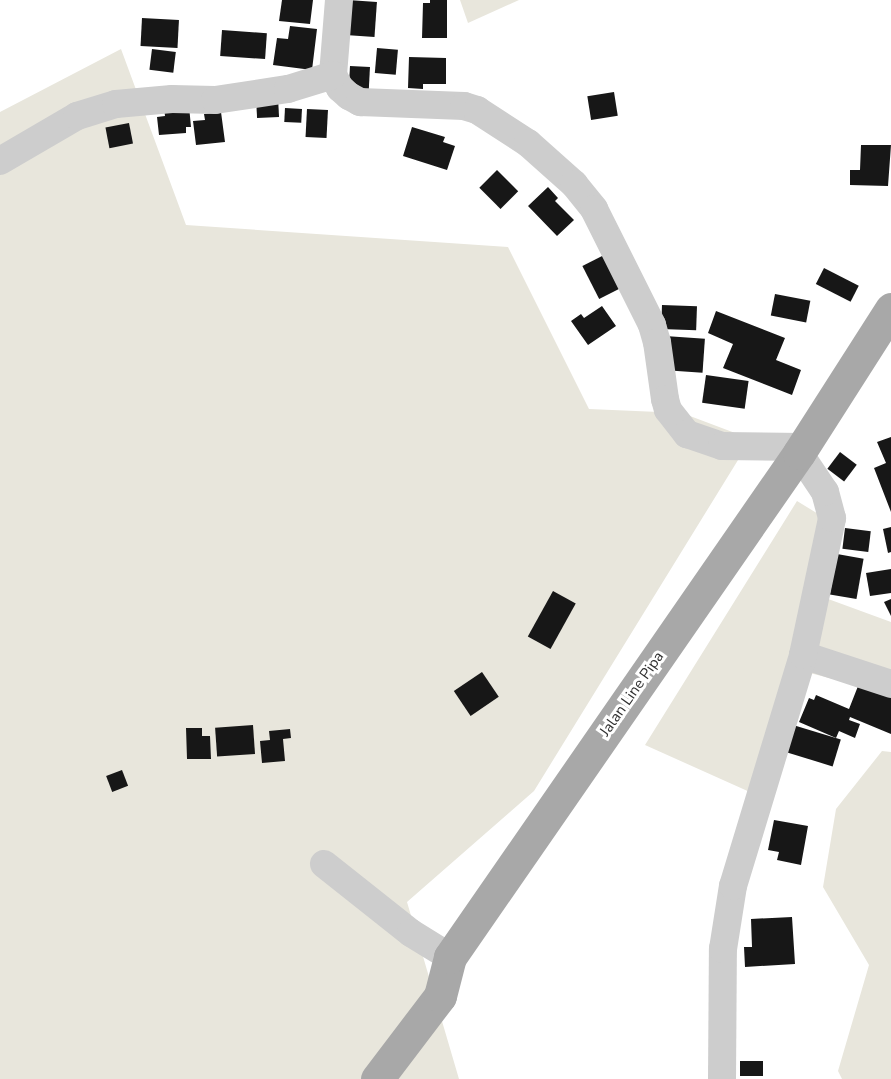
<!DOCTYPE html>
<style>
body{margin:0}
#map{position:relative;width:891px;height:1079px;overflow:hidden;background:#fff;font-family:"Nunito Sans",sans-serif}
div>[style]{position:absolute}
.green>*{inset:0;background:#e8e6dc}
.building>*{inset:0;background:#171717;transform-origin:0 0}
.minor>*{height:28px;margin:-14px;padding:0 14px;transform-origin:14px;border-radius:14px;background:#cdcdcd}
.major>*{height:33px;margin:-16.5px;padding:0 16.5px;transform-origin:16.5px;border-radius:16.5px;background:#a8a8a8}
span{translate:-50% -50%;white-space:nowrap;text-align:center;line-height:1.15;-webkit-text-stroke:6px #fff;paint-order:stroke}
.street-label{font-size:15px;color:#303030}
</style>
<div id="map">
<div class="green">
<div style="clip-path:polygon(460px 0,519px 0,468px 23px)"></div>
<div style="clip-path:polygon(121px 49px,186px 225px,508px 247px,589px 409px,682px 413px,751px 439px,534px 791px,407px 902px,459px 1079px,0 1079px,0 112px)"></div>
<div style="clip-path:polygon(797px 501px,833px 523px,820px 596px,891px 622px,891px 694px,806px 672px,752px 793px,645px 745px)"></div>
<div style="clip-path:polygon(882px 751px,891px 752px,891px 1079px,842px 1079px,838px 1071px,869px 965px,823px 887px,836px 809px)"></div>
</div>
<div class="building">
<div style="clip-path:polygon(282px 0,313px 0,310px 24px,279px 21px)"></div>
<div style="left:348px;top:0;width:29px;height:35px;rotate:4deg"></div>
<div style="clip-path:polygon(430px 0,447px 0,447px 38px,422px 38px,423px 3px,430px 3px)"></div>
<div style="left:142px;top:18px;width:37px;height:28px;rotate:3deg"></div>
<div style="clip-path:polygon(290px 26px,317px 29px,312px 70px,273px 65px,277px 38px,288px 39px)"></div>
<div style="left:222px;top:30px;width:45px;height:26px;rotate:4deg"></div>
<div style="left:377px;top:48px;width:21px;height:25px;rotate:5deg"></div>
<div style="left:152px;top:49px;width:24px;height:21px;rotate:7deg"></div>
<div style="clip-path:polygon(409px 57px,446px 58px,446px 84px,423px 84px,423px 89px,408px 88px)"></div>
<div style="left:350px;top:66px;width:20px;height:25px;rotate:3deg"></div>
<div style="left:614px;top:92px;width:24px;height:27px;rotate:81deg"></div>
<div style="left:278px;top:97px;width:20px;height:22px;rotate:87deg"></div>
<div style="clip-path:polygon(189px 106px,191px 127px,186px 127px,186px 133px,159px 135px,157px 117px,165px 116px,164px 108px)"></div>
<div style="left:285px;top:108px;width:17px;height:14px;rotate:3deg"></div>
<div style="left:307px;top:109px;width:21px;height:28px;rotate:3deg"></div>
<div style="clip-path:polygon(221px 112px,225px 142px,196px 145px,193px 121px,205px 120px,204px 114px)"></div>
<div style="left:129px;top:123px;width:21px;height:24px;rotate:79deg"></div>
<div style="clip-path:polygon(412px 127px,445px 137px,443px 142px,455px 146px,447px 170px,403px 156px)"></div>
<div style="clip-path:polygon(861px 145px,891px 145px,888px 186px,850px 185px,850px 170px,860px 170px)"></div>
<div style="left:497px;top:170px;width:30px;height:25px;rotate:45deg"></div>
<div style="clip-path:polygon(548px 187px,558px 198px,555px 201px,574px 220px,557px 236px,528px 206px)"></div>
<div style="left:610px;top:252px;width:37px;height:31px;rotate:63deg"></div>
<div style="left:824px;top:268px;width:39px;height:18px;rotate:27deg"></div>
<div style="left:775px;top:294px;width:36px;height:22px;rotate:11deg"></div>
<div style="left:662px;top:305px;width:35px;height:24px;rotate:2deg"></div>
<div style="clip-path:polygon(602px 306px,616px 326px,588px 345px,571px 321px,581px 314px,584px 318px)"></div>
<div style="clip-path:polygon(716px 311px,785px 338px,776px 360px,801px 370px,792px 395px,723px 368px,733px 344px,708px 333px)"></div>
<div style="left:665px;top:336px;width:40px;height:34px;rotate:4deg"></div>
<div style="left:706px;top:375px;width:43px;height:28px;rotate:8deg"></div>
<div style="clip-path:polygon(891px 437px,891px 512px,874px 468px,886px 463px,877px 442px)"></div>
<div style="left:840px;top:452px;width:21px;height:21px;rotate:37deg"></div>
<div style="clip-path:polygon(891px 527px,891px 552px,888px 553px,883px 529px)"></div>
<div style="left:845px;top:528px;width:26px;height:21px;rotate:7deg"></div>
<div style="left:837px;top:554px;width:27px;height:41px;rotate:10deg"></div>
<div style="clip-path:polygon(891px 569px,891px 593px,870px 596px,866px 573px)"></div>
<div style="left:553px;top:591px;width:26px;height:52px;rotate:29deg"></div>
<div style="clip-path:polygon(891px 599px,891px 616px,884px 602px)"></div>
<div style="left:482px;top:672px;width:30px;height:34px;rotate:56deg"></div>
<div style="clip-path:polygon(860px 681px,891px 694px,891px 734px,850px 717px,849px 720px,860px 724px,855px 738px,839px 731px,836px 738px,799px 722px,809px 698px,814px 700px,816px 695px,849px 709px)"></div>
<div style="left:253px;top:725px;width:29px;height:38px;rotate:86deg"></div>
<div style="left:793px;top:725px;width:50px;height:28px;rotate:17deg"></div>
<div style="clip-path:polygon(186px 728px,202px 728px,202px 736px,210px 736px,211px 759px,187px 759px)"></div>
<div style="clip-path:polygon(290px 729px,291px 738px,283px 739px,285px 761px,262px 763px,260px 741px,270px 740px,269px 731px)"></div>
<div style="left:122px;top:770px;width:17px;height:17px;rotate:69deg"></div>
<div style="clip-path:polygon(774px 820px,808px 826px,801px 865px,777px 860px,779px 852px,768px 850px)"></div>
<div style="clip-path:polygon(792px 917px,795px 964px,745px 967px,744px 947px,752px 947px,751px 919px)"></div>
<div style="left:763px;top:1061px;width:15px;height:23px;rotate:90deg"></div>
</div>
<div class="minor">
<div style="left:339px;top:0;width:75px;rotate:94.6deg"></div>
<div style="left:333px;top:75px;width:15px;rotate:62deg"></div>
<div style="left:340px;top:88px;width:12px;rotate:42deg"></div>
<div style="left:349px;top:96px;width:13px;rotate:29deg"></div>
<div style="left:360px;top:102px;width:104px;rotate:2.2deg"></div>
<div style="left:464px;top:106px;width:14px;rotate:17deg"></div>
<div style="left:477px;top:110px;width:61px;rotate:32.9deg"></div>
<div style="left:528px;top:143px;width:62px;rotate:41.7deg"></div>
<div style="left:574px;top:184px;width:32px;rotate:51deg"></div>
<div style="left:594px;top:209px;width:130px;rotate:63.4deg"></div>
<div style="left:652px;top:325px;width:18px;rotate:74deg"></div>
<div style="left:657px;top:342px;width:58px;rotate:82deg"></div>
<div style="left:665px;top:399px;width:11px;rotate:75deg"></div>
<div style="left:668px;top:410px;width:31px;rotate:52deg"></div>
<div style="left:687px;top:434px;width:37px;rotate:19deg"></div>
<div style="left:722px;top:446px;width:81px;rotate:0.7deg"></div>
<div style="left:0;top:161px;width:89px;rotate:-30.3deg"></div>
<div style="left:77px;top:116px;width:41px;rotate:-17.1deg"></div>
<div style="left:116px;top:104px;width:56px;rotate:-5.1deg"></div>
<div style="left:172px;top:99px;width:43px;rotate:1.3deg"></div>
<div style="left:215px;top:100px;width:74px;rotate:-8.6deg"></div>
<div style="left:288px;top:89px;width:47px;rotate:-17.3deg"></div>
<div style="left:803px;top:655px;width:93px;rotate:18.2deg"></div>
<div style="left:324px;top:864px;width:111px;rotate:38.4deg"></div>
<div style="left:411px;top:933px;width:46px;rotate:31.6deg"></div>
<div style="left:722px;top:1079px;width:130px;rotate:-89.6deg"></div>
<div style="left:723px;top:949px;width:64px;rotate:-81deg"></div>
<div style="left:733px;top:886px;width:241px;rotate:-73.1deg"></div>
<div style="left:803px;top:655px;width:140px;rotate:-78deg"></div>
<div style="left:832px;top:518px;width:27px;rotate:-105deg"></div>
<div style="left:825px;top:492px;width:47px;rotate:-123.7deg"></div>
</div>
<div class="major">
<div style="left:377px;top:1079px;width:104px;rotate:-52.8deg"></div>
<div style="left:440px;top:996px;width:40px;rotate:-75.6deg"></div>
<div style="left:450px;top:957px;width:613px;rotate:-55.3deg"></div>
<div style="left:799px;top:453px;width:171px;rotate:-57.4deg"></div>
</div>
<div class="street-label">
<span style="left:632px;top:694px;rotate:-55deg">Jalan Line Pipa</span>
</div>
</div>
